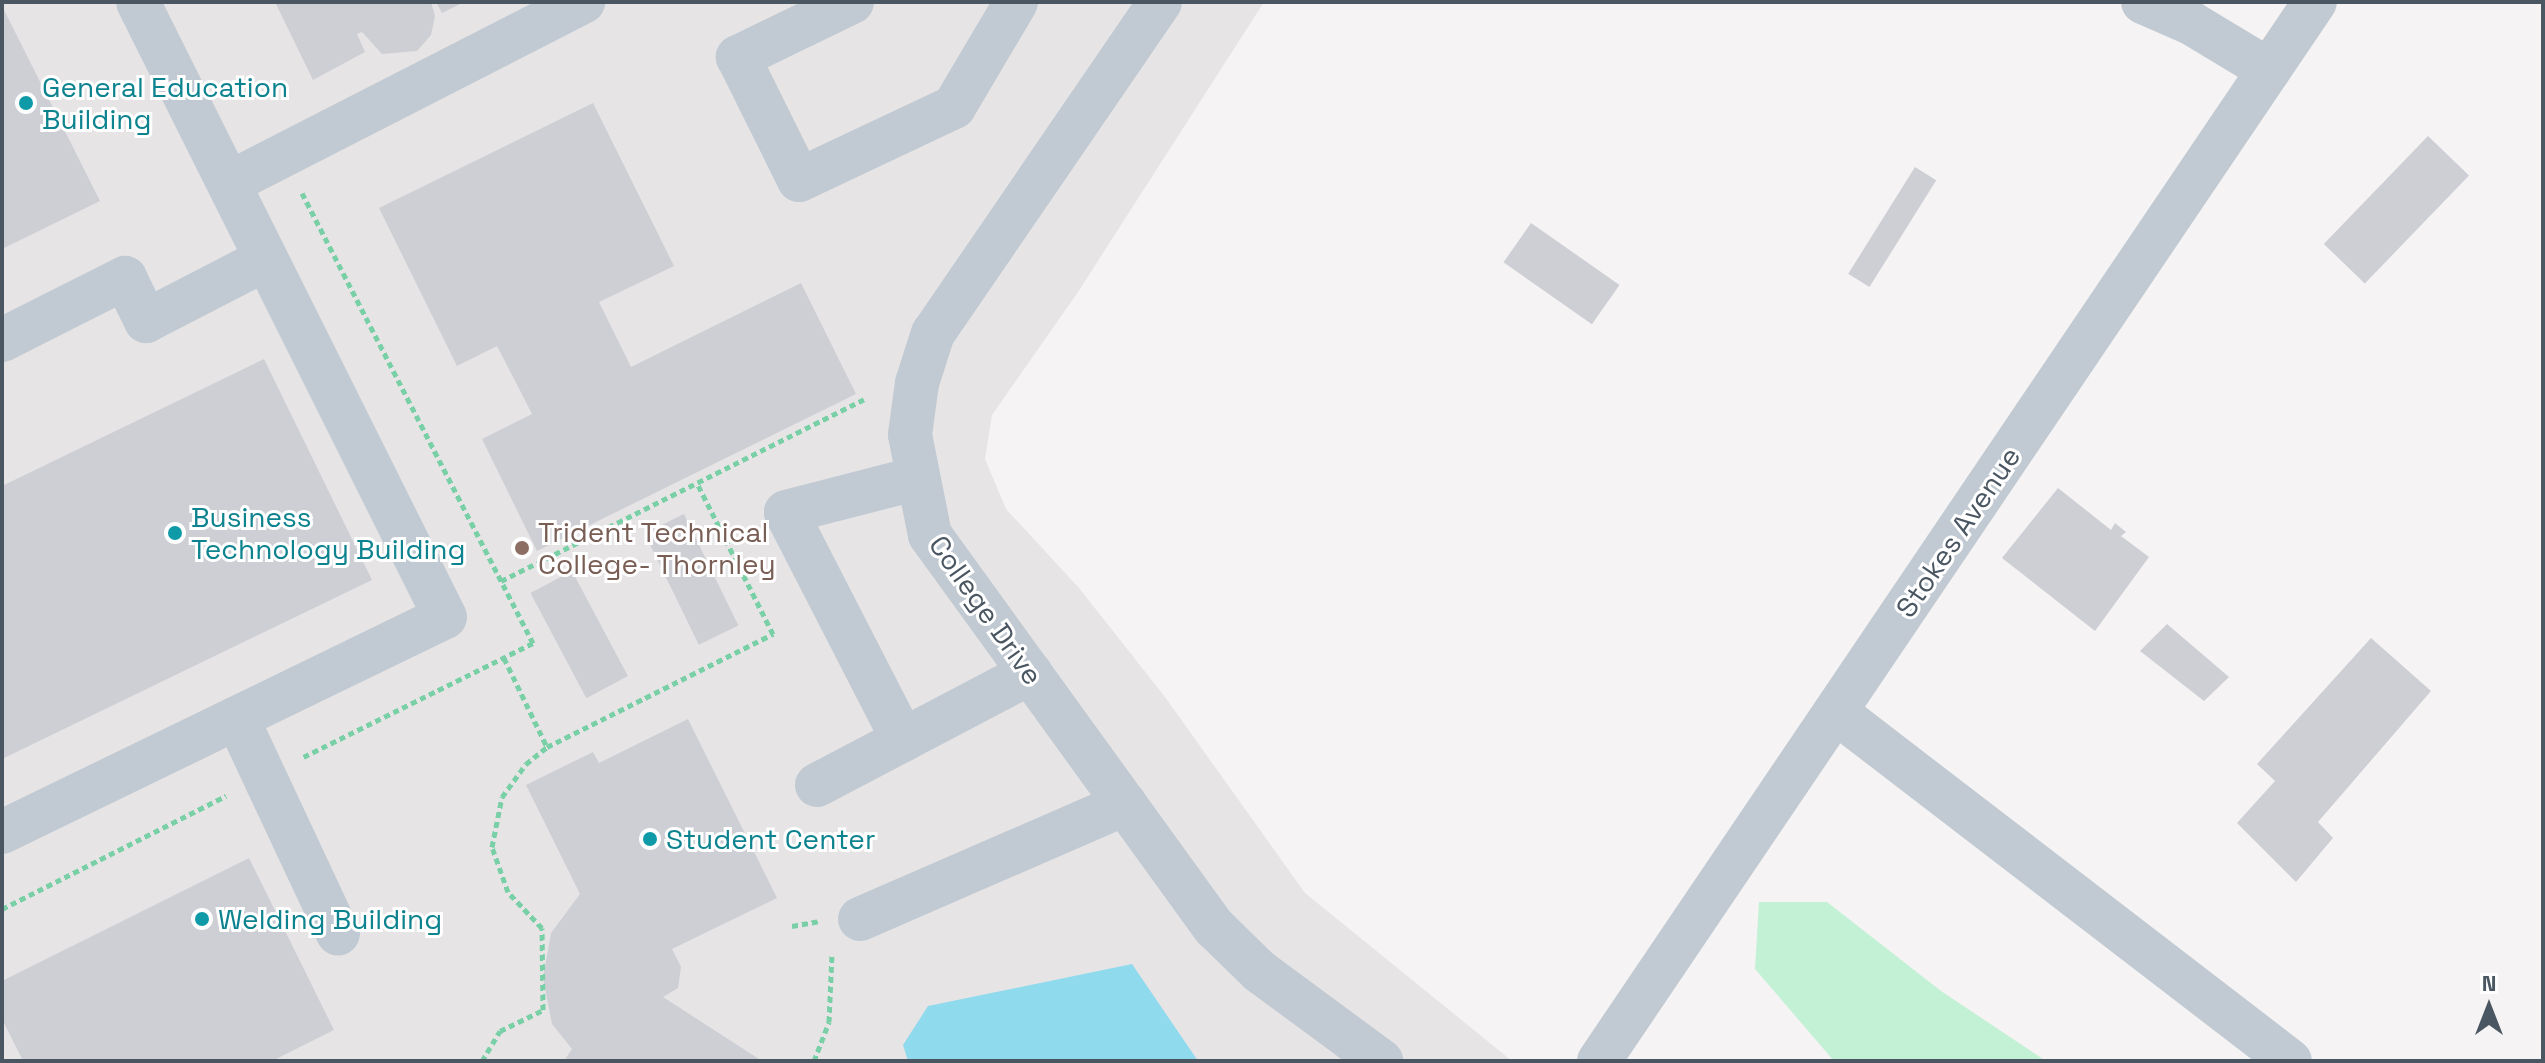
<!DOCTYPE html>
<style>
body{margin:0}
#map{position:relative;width:2545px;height:1063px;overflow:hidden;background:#f5f3f3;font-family:"Space Grotesk",sans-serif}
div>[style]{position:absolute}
.education>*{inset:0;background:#e6e4e5}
.green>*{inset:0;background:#c3f1d5}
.water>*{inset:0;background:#90daee}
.building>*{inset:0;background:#cdcfd5;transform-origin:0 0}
.path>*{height:5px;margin-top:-2.5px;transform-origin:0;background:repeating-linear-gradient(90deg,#7ad0a6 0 6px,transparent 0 10px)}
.minor>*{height:44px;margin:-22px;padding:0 22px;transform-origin:22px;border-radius:22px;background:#c1cad2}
.dots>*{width:22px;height:22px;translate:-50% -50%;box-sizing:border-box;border:4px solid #fff;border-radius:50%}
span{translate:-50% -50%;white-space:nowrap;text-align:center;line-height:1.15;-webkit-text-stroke:6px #fff;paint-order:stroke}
.culture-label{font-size:28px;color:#0d838f}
.left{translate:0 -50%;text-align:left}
.education-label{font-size:28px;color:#785e54}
.street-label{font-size:28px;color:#4a5661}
.frame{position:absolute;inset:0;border:4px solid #4a5661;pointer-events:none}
.north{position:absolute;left:2449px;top:967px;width:80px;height:80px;-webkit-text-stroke:6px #fff;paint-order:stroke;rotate:0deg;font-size:22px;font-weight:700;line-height:32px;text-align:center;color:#4a5661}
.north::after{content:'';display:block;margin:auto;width:28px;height:36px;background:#4a5661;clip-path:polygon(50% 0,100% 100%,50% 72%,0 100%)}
</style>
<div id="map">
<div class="education">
<div style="clip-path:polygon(2px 2px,1264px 2px,1078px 292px,992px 415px,985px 459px,1006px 509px,1079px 588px,1165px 697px,1305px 893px,1512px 1061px,2px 1061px)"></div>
</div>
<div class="green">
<div style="clip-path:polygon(1759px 902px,1827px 902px,1941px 991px,2046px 1061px,1834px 1061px,1755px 969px)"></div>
</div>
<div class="water">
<div style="clip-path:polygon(1132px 964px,1198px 1061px,908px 1061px,903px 1045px,928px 1006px)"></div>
</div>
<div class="building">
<div style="clip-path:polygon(275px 2px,431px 2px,435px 16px,431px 35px,417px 51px,382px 54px,362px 32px,357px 34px,365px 52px,313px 80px)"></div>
<div style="clip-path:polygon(436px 2px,464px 2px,442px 13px)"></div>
<div style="clip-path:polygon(2px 6px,100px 201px,2px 249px)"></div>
<div style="clip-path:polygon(593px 103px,674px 266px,599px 302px,631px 367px,801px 283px,856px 394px,537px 551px,482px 439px,532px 414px,497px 346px,457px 366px,379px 208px)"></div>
<div style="left:2428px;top:136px;width:57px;height:150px;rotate:44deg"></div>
<div style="left:1915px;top:167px;width:25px;height:126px;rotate:32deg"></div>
<div style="left:1531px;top:223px;width:108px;height:48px;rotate:35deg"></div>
<div style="clip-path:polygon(264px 359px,372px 580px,2px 759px,2px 486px)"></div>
<div style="clip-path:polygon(2058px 488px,2111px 530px,2115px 523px,2126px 532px,2121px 536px,2149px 557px,2095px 631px,2002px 558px)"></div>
<div style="left:684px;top:514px;width:124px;height:44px;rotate:64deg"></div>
<div style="left:572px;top:571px;width:119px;height:47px;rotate:62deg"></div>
<div style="clip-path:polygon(2167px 624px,2229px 677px,2204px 701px,2140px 651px)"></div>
<div style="clip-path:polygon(2371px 638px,2431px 691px,2318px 822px,2333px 838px,2296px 882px,2237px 823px,2275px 781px,2257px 764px)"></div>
<div style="clip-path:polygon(688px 719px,777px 898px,672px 949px,681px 967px,678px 988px,663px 997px,762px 1061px,564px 1061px,572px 1049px,552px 1024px,543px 978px,551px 933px,580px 894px,526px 785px,593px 752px,599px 763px)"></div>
<div style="clip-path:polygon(249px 858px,334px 1030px,272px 1061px,23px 1061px,2px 1019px,2px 981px)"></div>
</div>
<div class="path">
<div style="left:302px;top:193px;width:506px;rotate:62.83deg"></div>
<div style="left:533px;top:643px;width:257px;rotate:153.6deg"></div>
<div style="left:501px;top:581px;width:406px;rotate:-26.6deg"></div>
<div style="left:504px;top:658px;width:99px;rotate:64.2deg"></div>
<div style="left:547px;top:747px;width:253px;rotate:-26.6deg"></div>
<div style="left:773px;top:634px;width:169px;rotate:-116.7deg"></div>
<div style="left:2px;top:909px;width:251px;rotate:-26.8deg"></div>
<div style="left:792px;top:926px;width:27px;rotate:-10deg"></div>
<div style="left:482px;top:1061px;width:35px;rotate:-59deg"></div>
<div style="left:500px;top:1031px;width:48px;rotate:-26deg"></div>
<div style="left:543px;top:1010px;width:82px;rotate:-90.7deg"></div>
<div style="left:542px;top:928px;width:50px;rotate:-133.4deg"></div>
<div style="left:508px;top:892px;width:48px;rotate:-109.6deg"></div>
<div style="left:492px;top:847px;width:51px;rotate:-78.7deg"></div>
<div style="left:502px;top:797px;width:41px;rotate:-54deg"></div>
<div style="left:526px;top:764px;width:27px;rotate:-39deg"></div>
<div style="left:814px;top:1061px;width:42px;rotate:-69deg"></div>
<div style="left:829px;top:1022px;width:69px;rotate:-87.5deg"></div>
</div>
<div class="minor">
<div style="left:852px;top:2px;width:127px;rotate:154.2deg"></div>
<div style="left:738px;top:57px;width:137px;rotate:63.6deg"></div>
<div style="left:799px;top:180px;width:171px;rotate:-25.2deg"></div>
<div style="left:954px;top:107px;width:122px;rotate:-59.4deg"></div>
<div style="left:1160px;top:2px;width:401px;rotate:124.4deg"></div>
<div style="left:933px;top:333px;width:52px;rotate:107.7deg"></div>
<div style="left:917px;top:383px;width:52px;rotate:97.7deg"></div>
<div style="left:910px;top:435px;width:102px;rotate:78.7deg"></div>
<div style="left:930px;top:535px;width:485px;rotate:54.1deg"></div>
<div style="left:1215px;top:928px;width:62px;rotate:44.3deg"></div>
<div style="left:1259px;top:971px;width:152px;rotate:36.4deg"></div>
<div style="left:2143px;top:2px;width:52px;rotate:23.6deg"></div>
<div style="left:2191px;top:23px;width:91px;rotate:31.1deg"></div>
<div style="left:229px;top:183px;width:398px;rotate:-27.1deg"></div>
<div style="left:2px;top:340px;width:138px;rotate:-26.8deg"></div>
<div style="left:125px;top:278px;width:48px;rotate:64deg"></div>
<div style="left:146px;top:321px;width:135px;rotate:-27.3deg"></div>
<div style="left:1837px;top:713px;width:571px;rotate:37.53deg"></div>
<div style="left:237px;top:718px;width:238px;rotate:64.9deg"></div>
<div style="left:903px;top:740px;width:256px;rotate:-117.2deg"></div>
<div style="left:786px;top:512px;width:136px;rotate:-14.4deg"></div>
<div style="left:817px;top:785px;width:241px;rotate:-27.7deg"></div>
<div style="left:2px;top:832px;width:492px;rotate:-25.9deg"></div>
<div style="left:445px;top:617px;width:687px;rotate:-116.53deg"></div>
<div style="left:860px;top:919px;width:289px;rotate:-23.5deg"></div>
<div style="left:1599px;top:1061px;width:1278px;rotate:-55.94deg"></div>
</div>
<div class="dots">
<div style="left:26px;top:103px;background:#0f9aa8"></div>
<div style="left:175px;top:533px;background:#0f9aa8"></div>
<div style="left:522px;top:548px;background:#8d6e63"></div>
<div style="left:650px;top:839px;background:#0f9aa8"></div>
<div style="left:202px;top:919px;background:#0f9aa8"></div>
</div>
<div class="culture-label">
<span class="left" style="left:42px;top:103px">General Education<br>Building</span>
<span class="left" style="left:191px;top:533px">Business<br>Technology Building</span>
<span class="left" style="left:666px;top:839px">Student Center</span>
<span class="left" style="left:218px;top:919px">Welding Building</span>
</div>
<div class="education-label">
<span class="left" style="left:538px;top:548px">Trident Technical<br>College- Thornley</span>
</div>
<div class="street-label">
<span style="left:1958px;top:532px;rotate:-56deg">Stokes Avenue</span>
<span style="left:986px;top:610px;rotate:55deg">College Drive</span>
</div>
<div class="frame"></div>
<div class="north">N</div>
</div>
